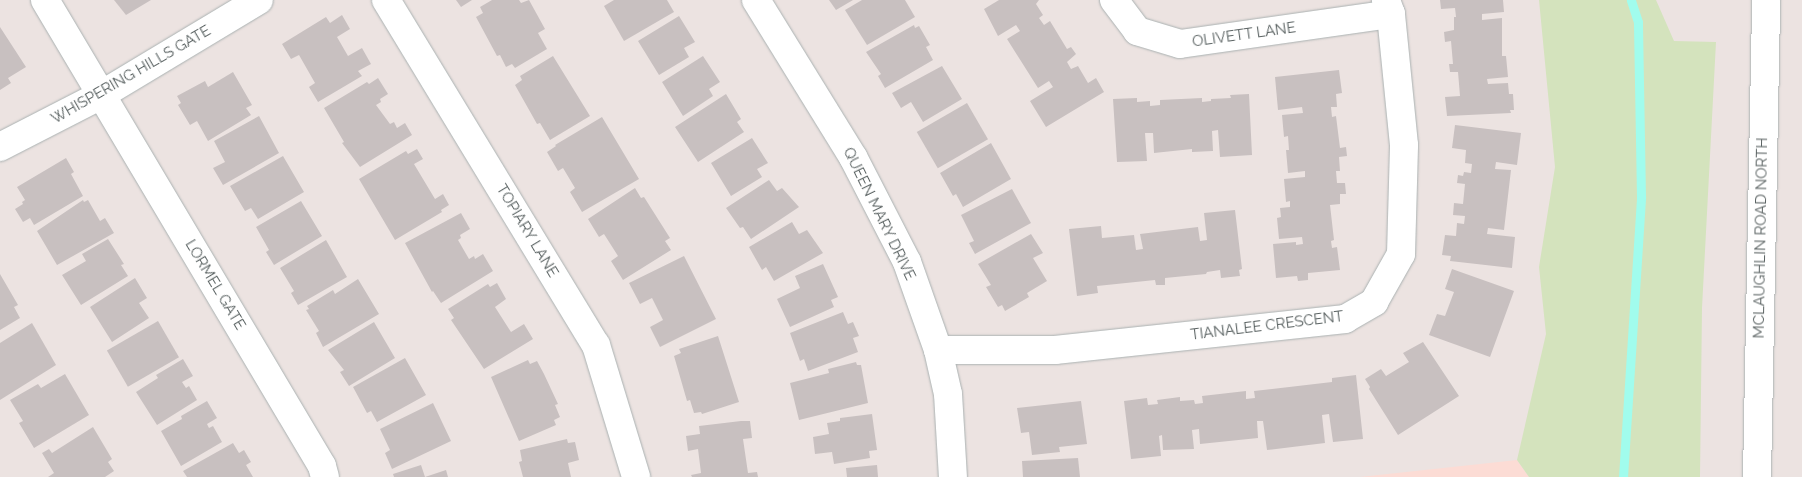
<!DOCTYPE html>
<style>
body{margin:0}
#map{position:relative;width:1802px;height:477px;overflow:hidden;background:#ece3e1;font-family:Raleway,sans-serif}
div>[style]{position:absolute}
.commercial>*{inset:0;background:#fcdcd5}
.green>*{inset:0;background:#d4e3bd}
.stream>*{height:9px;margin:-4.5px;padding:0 4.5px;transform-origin:4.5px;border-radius:4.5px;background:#a1fced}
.building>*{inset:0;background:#c8c0c0;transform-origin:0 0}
.roads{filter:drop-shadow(0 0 1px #aab1b1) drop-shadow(0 0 1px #aab1b1)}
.street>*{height:28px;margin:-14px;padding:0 14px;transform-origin:14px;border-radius:14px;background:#fff}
.secondary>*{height:28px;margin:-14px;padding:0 14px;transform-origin:14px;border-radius:14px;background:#fff}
span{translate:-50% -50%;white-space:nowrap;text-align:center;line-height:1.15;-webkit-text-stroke:4px #fff;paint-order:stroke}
.street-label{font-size:15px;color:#596161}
</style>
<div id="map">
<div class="commercial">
<div style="clip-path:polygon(1517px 460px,1529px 477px,1360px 477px)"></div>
</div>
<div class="green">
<div style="clip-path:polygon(1539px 0,1656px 0,1674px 41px,1716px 42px,1702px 308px,1700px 477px,1529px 477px,1517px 460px,1546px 334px,1539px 267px,1555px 167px)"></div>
</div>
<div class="stream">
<div style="left:1623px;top:477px;width:281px;rotate:-86.3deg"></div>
<div style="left:1641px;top:197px;width:175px;rotate:-91deg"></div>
<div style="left:1638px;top:22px;width:23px;rotate:-108deg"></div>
</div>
<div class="building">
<div style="clip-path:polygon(114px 0,151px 0,126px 15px)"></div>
<div style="clip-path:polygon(456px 0,472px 0,461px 7px)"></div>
<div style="clip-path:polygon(492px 0,519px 0,521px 3px,529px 0,545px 29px,538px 33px,547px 49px,515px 68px,512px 64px,506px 67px,500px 55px,497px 56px,476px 17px,483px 13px,480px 7px)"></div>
<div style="clip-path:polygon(614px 0,667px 0,674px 12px,624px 41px,604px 6px)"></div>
<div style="clip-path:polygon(829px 0,853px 0,836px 10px)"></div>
<div style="clip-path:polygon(862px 0,905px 0,915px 17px,867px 45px,845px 10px)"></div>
<div style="clip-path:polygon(999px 0,1039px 0,1036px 4px,1043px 15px,1039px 18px,1044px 25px,1050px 21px,1067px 49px,1071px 47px,1076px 54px,1067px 62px,1071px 69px,1078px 66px,1088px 83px,1096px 78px,1104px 92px,1046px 127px,1030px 101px,1053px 87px,1049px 81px,1038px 88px,1007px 39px,1020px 31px,1016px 25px,998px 36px,984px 9px)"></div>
<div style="clip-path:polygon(1440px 0,1503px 0,1504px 12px,1482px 14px,1482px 20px,1502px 18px,1502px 56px,1506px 56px,1508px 77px,1487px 79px,1488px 84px,1508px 83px,1509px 94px,1513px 94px,1514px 110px,1510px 110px,1511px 113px,1447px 116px,1445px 97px,1460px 96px,1458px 72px,1450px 72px,1449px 64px,1453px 64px,1451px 41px,1445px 42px,1444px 32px,1454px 30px,1454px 17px,1456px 17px,1455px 8px,1441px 9px)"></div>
<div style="clip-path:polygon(342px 15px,350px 29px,337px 37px,348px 56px,362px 48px,371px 64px,358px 71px,362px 76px,318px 102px,309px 87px,315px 83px,299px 55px,291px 59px,282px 44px,326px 17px,330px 23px)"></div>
<div style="clip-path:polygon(679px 16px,695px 42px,684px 48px,689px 57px,659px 75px,638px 41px)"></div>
<div style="clip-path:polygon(914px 25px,915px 28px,919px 26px,930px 45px,926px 47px,933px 60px,885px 88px,878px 76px,881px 74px,866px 52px)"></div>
<div style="clip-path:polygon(0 27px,26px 67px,8px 78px,11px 83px,0 90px)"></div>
<div style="clip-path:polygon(553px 56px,590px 116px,550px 140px,540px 123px,537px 124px,515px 85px,522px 80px,520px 76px)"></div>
<div style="clip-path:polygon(703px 56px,720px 82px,709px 89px,713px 96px,683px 116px,662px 82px)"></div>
<div style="clip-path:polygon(942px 66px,962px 99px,923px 122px,911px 102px,901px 108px,892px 93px)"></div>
<div style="clip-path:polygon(1339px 70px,1342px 93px,1336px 94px,1337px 107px,1331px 107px,1332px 117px,1336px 116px,1340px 148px,1346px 147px,1347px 156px,1339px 157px,1340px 171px,1336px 171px,1337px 183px,1345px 183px,1346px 194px,1340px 194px,1340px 204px,1330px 205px,1334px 240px,1331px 241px,1332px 248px,1337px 247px,1340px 270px,1308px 273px,1308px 280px,1298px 281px,1297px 276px,1276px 278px,1273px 244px,1296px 242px,1296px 245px,1303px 244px,1302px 237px,1279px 239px,1277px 218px,1281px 217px,1280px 208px,1290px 207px,1290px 201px,1286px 202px,1284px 179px,1305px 177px,1305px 171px,1288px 173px,1286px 150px,1289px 150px,1288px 136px,1284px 137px,1282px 115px,1303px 113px,1302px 107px,1278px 110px,1275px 77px)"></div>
<div style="clip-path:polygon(233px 72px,252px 105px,246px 108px,251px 115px,208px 141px,197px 121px,190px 125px,178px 105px,181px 103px,177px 96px,205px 81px,208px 87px)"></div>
<div style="clip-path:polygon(378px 78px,388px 94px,380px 99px,381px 102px,376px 105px,390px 124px,394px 122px,397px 128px,405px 123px,412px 135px,360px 167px,342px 143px,344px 142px,324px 108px,367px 82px,369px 84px)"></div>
<div style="clip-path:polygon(726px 94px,741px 119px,737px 122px,744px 132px,698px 162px,675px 127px)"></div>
<div style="clip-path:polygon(1249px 94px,1252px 155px,1220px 157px,1218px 130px,1212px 131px,1213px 151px,1192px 152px,1192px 149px,1154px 153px,1153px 133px,1145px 133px,1147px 161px,1117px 162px,1113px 99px,1137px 98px,1137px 102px,1150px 101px,1150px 106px,1160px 105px,1160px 100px,1202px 98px,1202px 102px,1211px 101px,1211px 99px,1231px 98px,1230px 95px)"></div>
<div style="left:967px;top:103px;width:42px;height:58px;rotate:60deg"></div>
<div style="clip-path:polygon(259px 116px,279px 153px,223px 185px,213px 168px,225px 162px,214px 141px)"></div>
<div style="clip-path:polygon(602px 117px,639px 179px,582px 212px,570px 192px,575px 188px,563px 168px,558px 171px,547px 152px,556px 146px,555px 145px)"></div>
<div style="clip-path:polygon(1455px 125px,1521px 133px,1517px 165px,1496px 162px,1495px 169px,1511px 170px,1504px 230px,1488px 228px,1487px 234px,1515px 237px,1512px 268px,1450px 261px,1451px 256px,1442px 255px,1445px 235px,1456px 236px,1457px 223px,1464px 224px,1465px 216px,1453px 215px,1454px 203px,1463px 204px,1465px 184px,1457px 183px,1458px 175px,1463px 176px,1464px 172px,1471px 173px,1472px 164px,1465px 163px,1466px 150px,1452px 148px)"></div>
<div style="clip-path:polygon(752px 138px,768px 163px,757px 169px,762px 177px,731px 196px,711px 163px)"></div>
<div style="clip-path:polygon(991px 143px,1011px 179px,963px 207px,956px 194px,953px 196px,940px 173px)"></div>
<div style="clip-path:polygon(417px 149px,423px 159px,414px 164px,435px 199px,443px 194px,449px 205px,441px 210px,442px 212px,395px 240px,359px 179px,406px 151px,408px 154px)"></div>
<div style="clip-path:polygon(283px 156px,304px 192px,258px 219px,251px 208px,245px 211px,230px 186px)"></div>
<div style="clip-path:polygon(66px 158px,74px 172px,71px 174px,83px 196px,34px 225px,30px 218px,23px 222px,15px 209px,23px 204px,22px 202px,25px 200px,17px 187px)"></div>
<div style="clip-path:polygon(769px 180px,777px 191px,782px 188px,799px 207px,751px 239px,743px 227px,740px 228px,726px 208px)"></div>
<div style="clip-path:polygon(635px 188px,641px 198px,644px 197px,670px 238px,665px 241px,671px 250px,623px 280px,611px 261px,618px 256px,604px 234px,599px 237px,588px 219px)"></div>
<div style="clip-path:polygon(1012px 189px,1031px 223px,975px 254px,969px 243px,974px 241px,961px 215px)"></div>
<div style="clip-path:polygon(83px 200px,84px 202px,88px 200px,100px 221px,105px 218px,114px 233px,57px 265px,37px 231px)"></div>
<div style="clip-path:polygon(301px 201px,322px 236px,274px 265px,266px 252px,269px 250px,256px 227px)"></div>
<div style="clip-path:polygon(1235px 210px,1242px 269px,1239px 270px,1240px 276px,1221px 278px,1220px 270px,1207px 272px,1206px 274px,1165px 278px,1165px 285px,1156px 285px,1155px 280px,1097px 286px,1098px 293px,1077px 296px,1069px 229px,1101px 226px,1102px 238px,1134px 235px,1136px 250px,1143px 249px,1140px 234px,1198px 227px,1200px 241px,1207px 240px,1204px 213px)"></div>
<div style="clip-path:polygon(461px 213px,470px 229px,460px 235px,461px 238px,458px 240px,469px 259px,474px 256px,475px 259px,483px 254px,493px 271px,441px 303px,433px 291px,432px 292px,405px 243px)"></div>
<div style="clip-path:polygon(792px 222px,799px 234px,807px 230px,823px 253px,774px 281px,766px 267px,762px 270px,749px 247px)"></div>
<div style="clip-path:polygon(1031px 234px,1043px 253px,1033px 258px,1047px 281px,1027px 293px,1029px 297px,1005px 311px,1002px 305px,998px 307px,986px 287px,991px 285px,978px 264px)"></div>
<div style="clip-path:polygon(108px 239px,124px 264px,121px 265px,128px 276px,81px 305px,62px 275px,86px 261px,82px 254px)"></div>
<div style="clip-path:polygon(326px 240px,347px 277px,298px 305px,291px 293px,294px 291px,280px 268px)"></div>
<div style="clip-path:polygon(684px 256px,716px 319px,660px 347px,650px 327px,663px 320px,652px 298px,640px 304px,629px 283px)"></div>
<div style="clip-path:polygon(823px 264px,838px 297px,831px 300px,834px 307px,790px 327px,777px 299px,800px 288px,795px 276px)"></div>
<div style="clip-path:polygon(1452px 269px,1514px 291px,1490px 357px,1429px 335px,1437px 314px,1445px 316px,1454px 292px,1445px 289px)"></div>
<div style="clip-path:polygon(0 274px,18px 305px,14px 307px,20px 318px,0 330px)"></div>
<div style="clip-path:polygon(135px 278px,147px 298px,139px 303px,149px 318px,112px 342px,90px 307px)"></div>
<div style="clip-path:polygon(358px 279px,379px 314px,323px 347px,316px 333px,319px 331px,306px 310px,309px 309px,307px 306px,333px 290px,335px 294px)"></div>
<div style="clip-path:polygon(497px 283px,506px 299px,495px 307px,511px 332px,524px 324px,533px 339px,484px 369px,451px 320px,454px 318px,448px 309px,488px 284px,490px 287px)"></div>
<div style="clip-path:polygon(843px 312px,848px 324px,853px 322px,859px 336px,853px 338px,858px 352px,808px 371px,804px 359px,800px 361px,790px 333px)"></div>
<div style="left:158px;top:321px;width:42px;height:59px;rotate:60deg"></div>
<div style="clip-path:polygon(374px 322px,395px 358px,349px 386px,340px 372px,344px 370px,328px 350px)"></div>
<div style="clip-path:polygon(32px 323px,56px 365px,0 400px,0 343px)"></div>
<div style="clip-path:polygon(718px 336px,739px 402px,702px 414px,701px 412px,694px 413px,690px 400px,687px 401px,674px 356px,681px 353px,679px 349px)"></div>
<div style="clip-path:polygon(1423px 342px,1459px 396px,1398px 435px,1369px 389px,1370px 387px,1365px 379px,1381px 369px,1386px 376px,1409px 362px,1403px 353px)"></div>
<div style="clip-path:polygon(405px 358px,426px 395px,377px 422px,371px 411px,367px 413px,353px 387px)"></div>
<div style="clip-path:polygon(183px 359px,193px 376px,182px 382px,186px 388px,189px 386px,197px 400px,157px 425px,136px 392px,158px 378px,156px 375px)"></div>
<div style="clip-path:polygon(528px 360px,530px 364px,537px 361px,544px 374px,558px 404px,555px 405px,560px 417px,554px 420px,556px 425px,519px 441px,491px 377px)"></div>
<div style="clip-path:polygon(856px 362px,857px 365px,861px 365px,868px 403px,799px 420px,790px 383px,829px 373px,828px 369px)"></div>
<div style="clip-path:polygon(65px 374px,89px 415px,34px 448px,19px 423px,23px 421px,10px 400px,38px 384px,41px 388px)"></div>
<div style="clip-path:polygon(1356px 375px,1363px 439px,1333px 442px,1329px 414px,1322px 415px,1325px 443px,1267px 450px,1263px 421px,1257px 421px,1258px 438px,1200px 444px,1199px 429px,1192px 430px,1194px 449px,1163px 450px,1162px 435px,1159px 436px,1161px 456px,1131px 459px,1124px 401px,1147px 398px,1148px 405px,1158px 404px,1157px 400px,1180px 397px,1180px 401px,1194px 400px,1195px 404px,1203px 403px,1202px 396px,1246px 391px,1246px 399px,1255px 398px,1254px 391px,1332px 382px,1332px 378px)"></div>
<div style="clip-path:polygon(207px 401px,217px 418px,207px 424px,209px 428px,213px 426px,222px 442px,181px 466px,161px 431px,182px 419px,181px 416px)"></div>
<div style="clip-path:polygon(1081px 401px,1087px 444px,1059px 447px,1060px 452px,1032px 455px,1029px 432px,1021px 433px,1017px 408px)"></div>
<div style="clip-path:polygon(433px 403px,451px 441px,392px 469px,385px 453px,390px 450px,380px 429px)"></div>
<div style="clip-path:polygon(872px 414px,877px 450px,869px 451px,870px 458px,834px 464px,832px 452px,815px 454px,813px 437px,829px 434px,827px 423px,840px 421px,840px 418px)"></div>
<div style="clip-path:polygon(741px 421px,750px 421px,752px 438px,743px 439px,748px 473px,757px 472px,758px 477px,692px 477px,691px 475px,701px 473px,698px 449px,688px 451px,686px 436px,700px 434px,699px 426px)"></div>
<div style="clip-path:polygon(93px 427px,112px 459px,108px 462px,114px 471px,105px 477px,48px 477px,54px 473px,42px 453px,49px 449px,52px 453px)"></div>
<div style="clip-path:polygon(567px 439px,568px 443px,575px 442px,579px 460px,568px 463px,571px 477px,523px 477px,519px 462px,522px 461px,520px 450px)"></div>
<div style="clip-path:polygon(233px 443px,239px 453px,244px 450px,251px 462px,246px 465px,253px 477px,187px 477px,183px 471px)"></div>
<div style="clip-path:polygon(1078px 458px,1080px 477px,1023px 477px,1022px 461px)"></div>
<div style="clip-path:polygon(421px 465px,425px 477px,394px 477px,393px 474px)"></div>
<div style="clip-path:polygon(877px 465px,878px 477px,847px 477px,846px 468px)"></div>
<div style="clip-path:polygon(446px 470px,448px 477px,425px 477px)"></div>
</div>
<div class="roads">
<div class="street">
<div style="left:45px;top:0;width:542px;rotate:59.27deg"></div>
<div style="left:322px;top:466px;width:11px;rotate:75deg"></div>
<div style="left:386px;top:0;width:404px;rotate:58.7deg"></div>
<div style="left:596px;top:345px;width:138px;rotate:73.1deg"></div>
<div style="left:1114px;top:0;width:39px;rotate:53deg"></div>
<div style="left:1137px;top:31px;width:45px;rotate:16.8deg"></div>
<div style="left:1180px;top:44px;width:213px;rotate:-8.1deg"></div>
<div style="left:0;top:147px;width:114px;rotate:-27.2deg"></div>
<div style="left:101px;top:95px;width:184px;rotate:-31deg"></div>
<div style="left:938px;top:350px;width:117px"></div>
<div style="left:1055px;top:350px;width:292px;rotate:-6.1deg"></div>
<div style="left:1345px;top:319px;width:34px;rotate:-30deg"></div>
<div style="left:1374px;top:302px;width:55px;rotate:-60.6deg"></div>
<div style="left:1401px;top:254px;width:109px;rotate:-88.4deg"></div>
<div style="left:1404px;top:145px;width:132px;rotate:-95.7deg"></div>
<div style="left:1391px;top:14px;width:15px;rotate:-110deg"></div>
</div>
<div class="secondary">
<div style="left:756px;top:0;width:185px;rotate:58.3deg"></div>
<div style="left:853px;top:157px;width:118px;rotate:62.8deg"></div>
<div style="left:907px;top:262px;width:93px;rotate:70.6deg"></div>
<div style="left:938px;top:350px;width:45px;rotate:77.2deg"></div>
<div style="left:948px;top:394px;width:83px;rotate:86.6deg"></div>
<div style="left:1757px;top:477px;width:477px;rotate:-88.9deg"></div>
</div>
</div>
<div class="street-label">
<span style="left:1244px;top:35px;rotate:-8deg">OLIVETT LANE</span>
<span style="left:131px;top:75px;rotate:-30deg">WHISPERING HILLS GATE</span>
<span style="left:879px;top:214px;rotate:64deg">QUEEN MARY DRIVE</span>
<span style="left:527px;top:231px;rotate:59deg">TOPIARY LANE</span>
<span style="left:1761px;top:238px;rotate:-89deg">MCLAUGHLIN ROAD NORTH</span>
<span style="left:215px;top:285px;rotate:59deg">LORMEL GATE</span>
<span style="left:1267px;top:326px;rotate:-7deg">TIANALEE CRESCENT</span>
</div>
</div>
